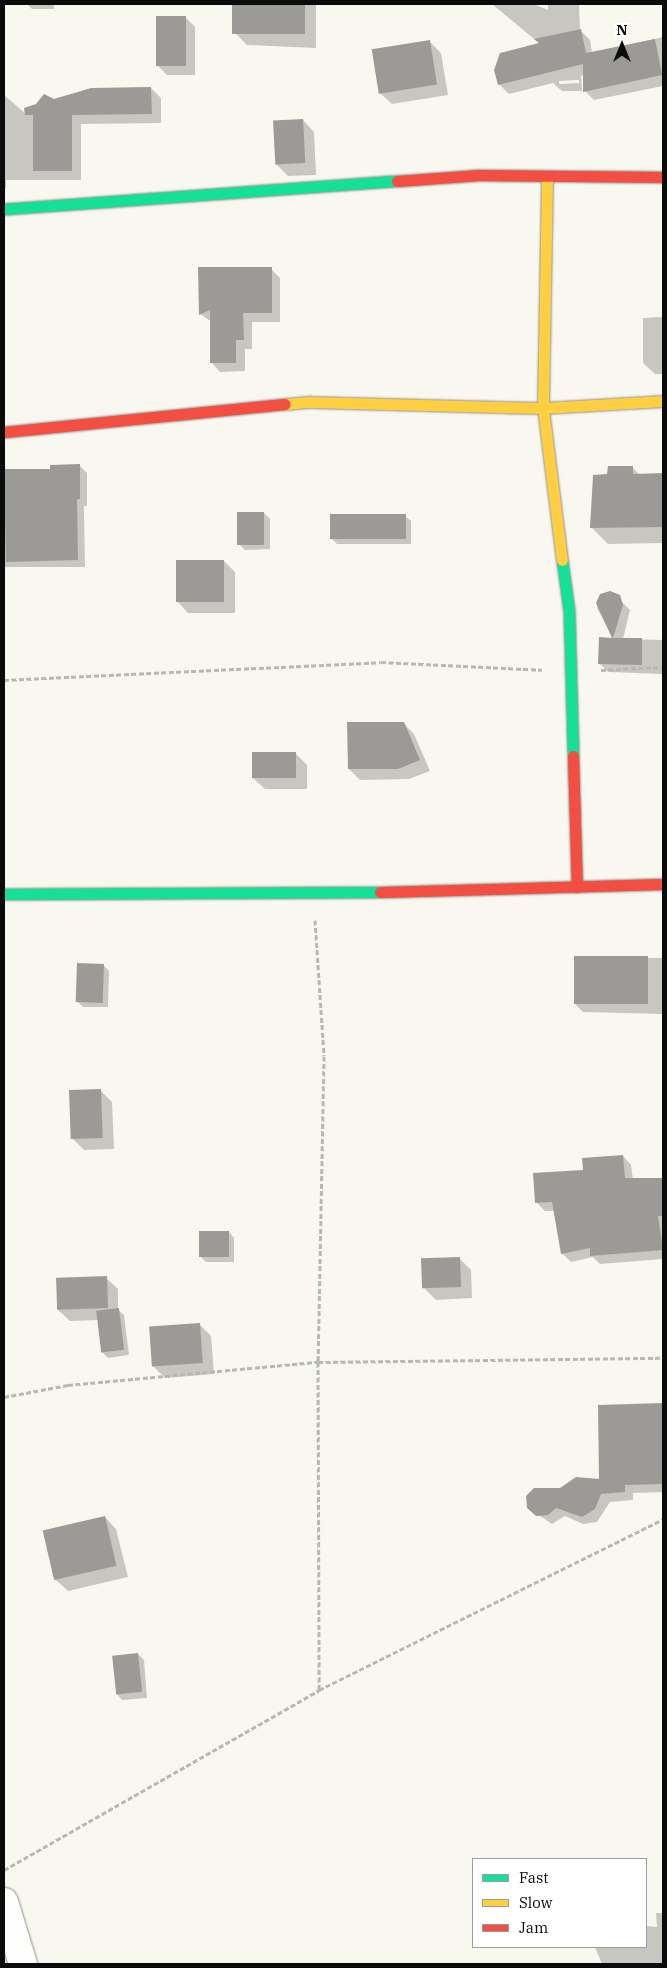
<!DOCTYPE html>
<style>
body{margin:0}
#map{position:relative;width:667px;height:1968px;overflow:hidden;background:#f9f8f0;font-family:"IBM Plex Serif",serif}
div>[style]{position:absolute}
.shadow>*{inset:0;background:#0003}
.building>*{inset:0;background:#9c9a96;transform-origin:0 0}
.path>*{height:3px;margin-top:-1.5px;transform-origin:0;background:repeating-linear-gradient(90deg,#b7b7b5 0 5px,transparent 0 7.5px)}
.roads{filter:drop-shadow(0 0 1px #92928e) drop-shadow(0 0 1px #92928e)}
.street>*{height:28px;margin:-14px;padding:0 14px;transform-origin:14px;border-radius:14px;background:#fefefd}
.fast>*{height:11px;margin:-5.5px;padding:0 5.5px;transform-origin:5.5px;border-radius:5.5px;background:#16e098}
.slow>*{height:11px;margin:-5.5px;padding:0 5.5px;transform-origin:5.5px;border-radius:5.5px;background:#ffcf43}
.jam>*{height:11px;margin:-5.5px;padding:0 5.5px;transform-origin:5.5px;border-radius:5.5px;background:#f24e42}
span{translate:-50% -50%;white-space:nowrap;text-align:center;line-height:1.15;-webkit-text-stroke:5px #fff;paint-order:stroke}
.frame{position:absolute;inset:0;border:5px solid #0b0b0b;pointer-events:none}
.legend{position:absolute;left:472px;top:1858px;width:175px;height:90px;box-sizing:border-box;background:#fff;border:1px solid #9d9d9d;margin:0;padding:6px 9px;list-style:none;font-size:15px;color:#0b0b0b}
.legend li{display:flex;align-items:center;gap:10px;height:25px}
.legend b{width:25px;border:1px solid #9d9d9d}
.north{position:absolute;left:597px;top:20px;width:50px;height:50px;-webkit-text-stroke:4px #fff;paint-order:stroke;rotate:0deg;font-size:14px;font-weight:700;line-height:20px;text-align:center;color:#0b0b0b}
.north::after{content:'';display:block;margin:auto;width:18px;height:22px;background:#0b0b0b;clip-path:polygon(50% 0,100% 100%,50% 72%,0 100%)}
</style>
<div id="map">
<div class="shadow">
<div style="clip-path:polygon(27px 4px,54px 4px,54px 9px,32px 9px)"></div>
<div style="clip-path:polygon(233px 4px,316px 4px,316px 48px,247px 45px,235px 33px)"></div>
<div style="clip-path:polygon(evenodd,492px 4px,533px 4px,548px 10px,548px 4px,579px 4px,580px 30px,590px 40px,592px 53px,663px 37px,663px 86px,594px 100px,585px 91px,585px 75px,581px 76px,582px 91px,562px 91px,553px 83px,509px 94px,499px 84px,540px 44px,492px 4px,579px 80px,579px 83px,559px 84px,559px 81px,579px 80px)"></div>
<div style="clip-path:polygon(185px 17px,195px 27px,195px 75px,167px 75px,157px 65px)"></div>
<div style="clip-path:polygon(430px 42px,441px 53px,448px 95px,392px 104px,380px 93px)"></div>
<div style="clip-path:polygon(151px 88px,161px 98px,161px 123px,81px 124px,81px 180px,6px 180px,6px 188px,4px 188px,4px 95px,26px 114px,54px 100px)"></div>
<div style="clip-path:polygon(303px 120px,314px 132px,316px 175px,288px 176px,276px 164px)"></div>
<div style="clip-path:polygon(271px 269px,280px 278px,280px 322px,252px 322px,252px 349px,245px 349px,245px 371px,220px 372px,212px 363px,212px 322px,200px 314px)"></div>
<div style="clip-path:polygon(663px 317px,663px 374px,655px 374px,643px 363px,643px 318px)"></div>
<div style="clip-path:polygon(80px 466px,87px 473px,87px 506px,84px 506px,85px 567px,4px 567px,4px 470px,51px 470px)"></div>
<div style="clip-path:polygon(632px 467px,640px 475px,663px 474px,663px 543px,608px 544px,592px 528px,608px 475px)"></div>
<div style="clip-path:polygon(264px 513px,270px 519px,270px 549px,245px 550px,239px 544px)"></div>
<div style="clip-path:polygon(405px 516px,411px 521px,411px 544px,337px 544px,331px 538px)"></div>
<div style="clip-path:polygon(224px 561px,235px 572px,235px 613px,188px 613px,177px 601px)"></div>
<div style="clip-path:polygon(598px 599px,621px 601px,630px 610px,623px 639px,663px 640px,663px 674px,608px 672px,599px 663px,614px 639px,597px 608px)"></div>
<div style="clip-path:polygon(403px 723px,414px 734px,430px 771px,409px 779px,360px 780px,349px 769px)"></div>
<div style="clip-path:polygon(295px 753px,307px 765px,307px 789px,265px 789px,253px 778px)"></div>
<div style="clip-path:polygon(575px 957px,663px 958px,663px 1014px,583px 1012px,574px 1003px)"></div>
<div style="clip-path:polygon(103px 965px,109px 971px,108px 1007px,83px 1007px,77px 1001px)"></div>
<div style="clip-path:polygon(100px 1090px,112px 1102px,114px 1149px,84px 1150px,73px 1139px)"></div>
<div style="clip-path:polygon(623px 1156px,631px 1165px,633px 1180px,663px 1180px,663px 1259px,600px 1264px,593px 1257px,571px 1262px,562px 1253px,555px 1211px,545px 1211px,537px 1203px)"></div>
<div style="clip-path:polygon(229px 1232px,234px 1238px,234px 1262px,206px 1262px,200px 1256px)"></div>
<div style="clip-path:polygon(459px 1258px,471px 1270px,472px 1298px,436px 1300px,424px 1288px)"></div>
<div style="clip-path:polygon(106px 1278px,118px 1289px,118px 1310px,124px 1315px,129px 1355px,108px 1358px,102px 1352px,98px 1320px,70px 1321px,58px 1310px)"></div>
<div style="clip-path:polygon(199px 1324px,211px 1336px,214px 1374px,165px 1378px,153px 1366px)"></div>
<div style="clip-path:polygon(663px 1405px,663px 1492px,633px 1493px,633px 1500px,610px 1502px,597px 1522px,583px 1524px,565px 1516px,552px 1524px,528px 1508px,560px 1489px,600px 1480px,599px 1406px)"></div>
<div style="clip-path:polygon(105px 1517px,116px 1529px,128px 1577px,68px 1591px,56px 1580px,45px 1531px)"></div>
<div style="clip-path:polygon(138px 1654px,144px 1660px,147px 1698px,122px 1700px,117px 1694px)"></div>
<div style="clip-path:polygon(656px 1913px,663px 1913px,663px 1964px,602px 1964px,595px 1947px,646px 1947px,646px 1926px,657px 1927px)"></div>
</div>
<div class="building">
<div style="left:232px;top:4px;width:73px;height:30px"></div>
<div style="left:186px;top:16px;width:50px;height:30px;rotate:90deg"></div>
<div style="clip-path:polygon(581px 29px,586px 53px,655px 39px,662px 75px,583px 92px,583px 64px,498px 85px,494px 70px,500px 53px,539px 43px,534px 39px)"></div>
<div style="left:430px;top:40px;width:45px;height:59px;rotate:81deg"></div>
<div style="clip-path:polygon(151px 87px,152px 114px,72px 115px,72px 171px,33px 171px,33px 115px,25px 115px,24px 108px,36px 104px,44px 94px,54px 99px,91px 88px)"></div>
<div style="left:303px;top:119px;width:44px;height:30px;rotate:87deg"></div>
<div style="clip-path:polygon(198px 267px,272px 267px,272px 313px,243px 313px,244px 340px,236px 340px,236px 363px,210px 363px,210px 310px,199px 315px)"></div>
<div style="clip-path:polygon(80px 464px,80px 499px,77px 499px,78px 560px,6px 562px,4px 469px,50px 469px,50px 465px)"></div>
<div style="clip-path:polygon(608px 466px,633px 466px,633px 474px,663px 473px,663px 527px,590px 528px,593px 475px,607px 474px)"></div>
<div style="left:237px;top:512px;width:27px;height:33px"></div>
<div style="left:330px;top:514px;width:76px;height:25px"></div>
<div style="left:176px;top:560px;width:48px;height:42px"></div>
<div style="clip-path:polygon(610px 591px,620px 595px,623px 605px,613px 638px,642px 638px,642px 665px,598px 664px,599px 637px,612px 638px,596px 603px,600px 594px)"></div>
<div style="clip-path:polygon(347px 722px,404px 722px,420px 760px,398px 769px,348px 769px)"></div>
<div style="left:252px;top:752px;width:44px;height:26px"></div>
<div style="left:574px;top:956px;width:74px;height:48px"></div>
<div style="left:77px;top:963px;width:27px;height:39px;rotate:2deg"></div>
<div style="left:101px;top:1089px;width:49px;height:32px;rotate:88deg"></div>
<div style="clip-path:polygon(623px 1155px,625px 1178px,663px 1178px,663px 1216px,658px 1216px,663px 1250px,590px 1256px,590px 1248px,561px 1254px,552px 1202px,535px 1203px,533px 1173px,583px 1170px,582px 1158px)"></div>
<div style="left:199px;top:1231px;width:30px;height:26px"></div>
<div style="left:460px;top:1257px;width:30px;height:39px;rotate:88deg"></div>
<div style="left:107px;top:1276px;width:32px;height:51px;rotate:88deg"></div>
<div style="left:119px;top:1308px;width:42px;height:23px;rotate:83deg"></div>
<div style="left:200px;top:1323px;width:40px;height:51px;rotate:86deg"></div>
<div style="clip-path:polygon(663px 1403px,663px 1484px,625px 1485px,625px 1492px,601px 1494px,595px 1509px,582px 1517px,556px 1508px,548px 1515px,536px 1516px,527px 1508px,526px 1496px,534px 1488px,560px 1488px,576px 1477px,599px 1479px,598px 1405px)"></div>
<div style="left:105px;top:1516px;width:51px;height:64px;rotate:77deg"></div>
<div style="left:138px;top:1653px;width:39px;height:26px;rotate:84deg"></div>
</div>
<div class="path">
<div style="left:601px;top:670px;width:62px;rotate:-2.8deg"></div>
<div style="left:4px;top:680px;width:377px;rotate:-2.7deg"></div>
<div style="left:381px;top:662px;width:161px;rotate:2.8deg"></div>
<div style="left:315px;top:920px;width:136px;rotate:86.2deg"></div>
<div style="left:324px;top:1056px;width:306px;rotate:91.1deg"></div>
<div style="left:318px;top:1362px;width:328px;rotate:89.8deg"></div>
<div style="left:4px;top:1397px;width:65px;rotate:-10.6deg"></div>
<div style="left:68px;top:1385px;width:251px;rotate:-5.3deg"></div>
<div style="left:318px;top:1362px;width:345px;rotate:-0.7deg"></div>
<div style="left:4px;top:1870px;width:363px;rotate:-29.7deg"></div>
<div style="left:319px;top:1690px;width:384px;rotate:-26.4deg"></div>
</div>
<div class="roads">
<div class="street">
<div style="left:4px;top:1902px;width:65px;rotate:73deg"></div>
</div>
<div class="fast">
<div style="left:4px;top:209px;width:394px;rotate:-4.1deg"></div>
<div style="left:562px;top:560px;width:51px;rotate:82.2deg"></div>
<div style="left:569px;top:611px;width:145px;rotate:88.4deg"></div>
<div style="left:4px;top:894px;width:376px;rotate:-0.3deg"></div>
</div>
<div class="slow">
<div style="left:547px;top:178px;width:230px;rotate:91deg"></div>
<div style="left:543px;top:408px;width:153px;rotate:82.9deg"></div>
<div style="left:285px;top:404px;width:25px;rotate:-5deg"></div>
<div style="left:310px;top:402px;width:233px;rotate:1.5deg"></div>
<div style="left:543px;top:408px;width:120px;rotate:-3.3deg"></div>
</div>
<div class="jam">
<div style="left:397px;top:181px;width:82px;rotate:-4.2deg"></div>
<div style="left:479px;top:175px;width:184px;rotate:0.6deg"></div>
<div style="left:4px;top:432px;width:282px;rotate:-5.7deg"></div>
<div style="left:573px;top:756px;width:131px;rotate:88.3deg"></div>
<div style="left:380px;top:892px;width:283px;rotate:-1.6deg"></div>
</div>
</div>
<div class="frame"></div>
<ul class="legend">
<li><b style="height:6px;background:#16e098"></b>Fast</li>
<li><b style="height:6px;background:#ffcf43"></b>Slow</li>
<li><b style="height:6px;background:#f24e42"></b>Jam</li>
</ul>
<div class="north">N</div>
</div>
